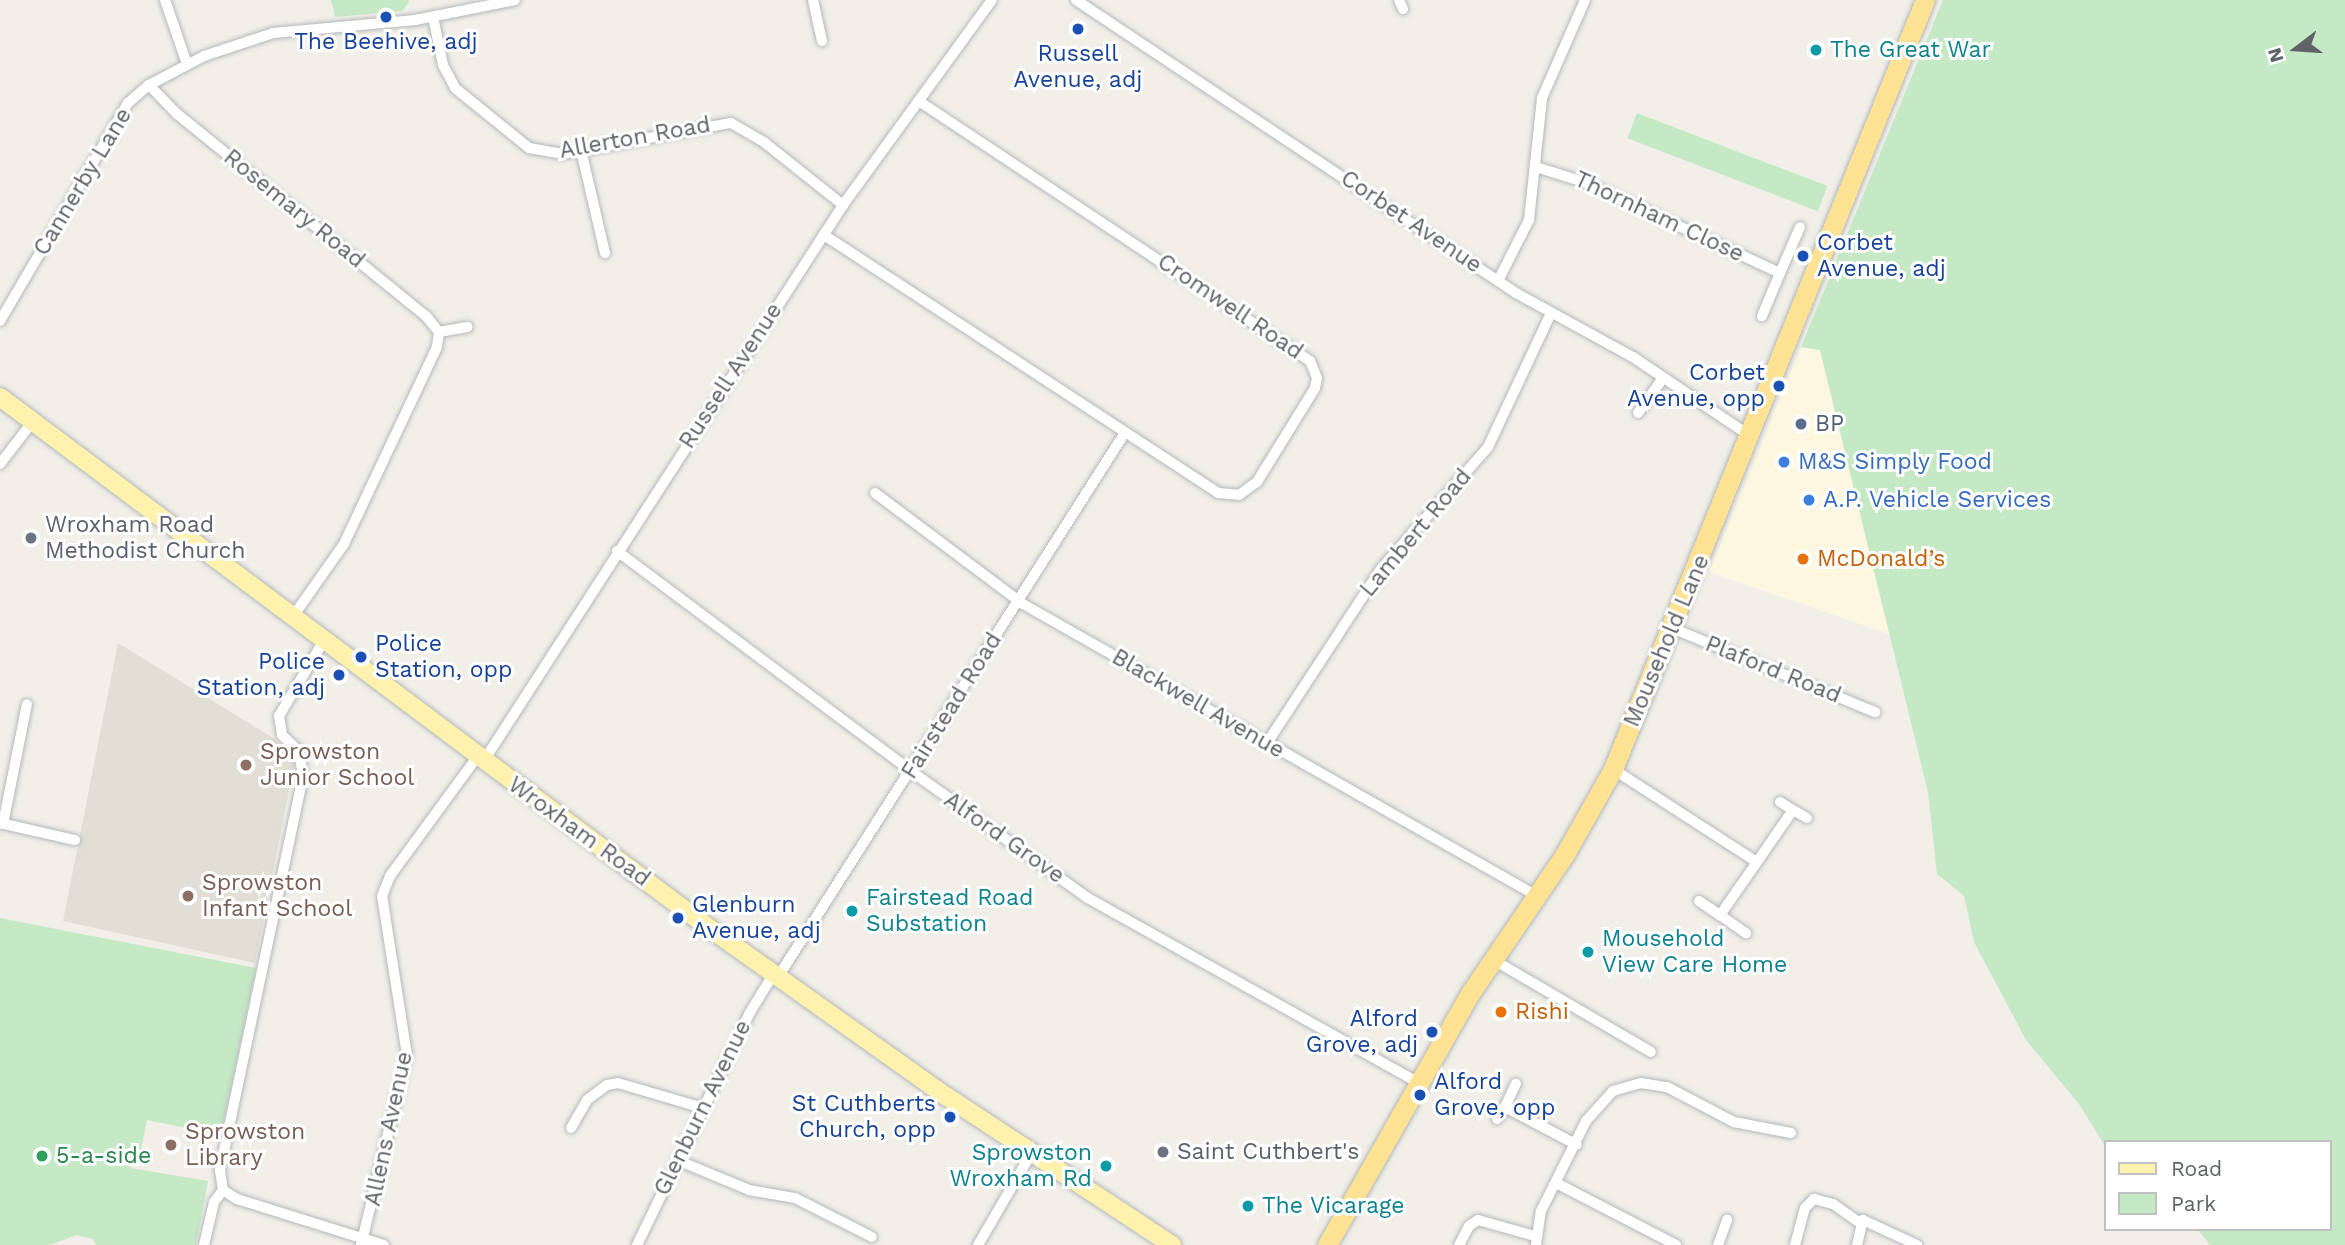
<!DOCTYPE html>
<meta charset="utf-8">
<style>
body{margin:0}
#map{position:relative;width:2345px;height:1245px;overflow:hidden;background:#f1efe8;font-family:"Work Sans",sans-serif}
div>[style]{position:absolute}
.commercial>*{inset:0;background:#fef7e0}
.education>*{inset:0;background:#e1ded6}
.green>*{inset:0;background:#c5e8c5;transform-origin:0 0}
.roads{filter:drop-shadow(0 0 2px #b5b8bc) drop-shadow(0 0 2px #b5b8bc)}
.street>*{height:10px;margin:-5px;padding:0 5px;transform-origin:5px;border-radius:5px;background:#fff}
.primary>*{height:18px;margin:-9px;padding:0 9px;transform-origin:9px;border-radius:9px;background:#fff2af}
.highway>*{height:19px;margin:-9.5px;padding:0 9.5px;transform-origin:9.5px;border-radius:9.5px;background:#fde293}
.dots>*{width:19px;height:19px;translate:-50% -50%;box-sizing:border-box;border:4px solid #fff;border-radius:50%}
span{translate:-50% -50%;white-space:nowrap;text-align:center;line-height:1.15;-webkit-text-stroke:6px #fff;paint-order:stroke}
.transit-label{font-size:23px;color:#164399}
.left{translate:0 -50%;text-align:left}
.right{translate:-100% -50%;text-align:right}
.culture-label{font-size:23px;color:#0d838f}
.street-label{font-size:23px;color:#5f6368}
.service-label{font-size:23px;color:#4e5e75}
.shop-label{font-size:23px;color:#366cbe}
.worship-label{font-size:23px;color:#5b616d}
.food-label{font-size:23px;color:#c56008}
.education-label{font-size:23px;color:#785e54}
.leisure-label{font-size:23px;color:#27864d}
.legend{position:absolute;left:2104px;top:1140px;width:228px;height:91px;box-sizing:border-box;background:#fff;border:2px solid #bfc1c3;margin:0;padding:9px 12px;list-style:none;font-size:21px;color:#5f6368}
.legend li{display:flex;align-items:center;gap:14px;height:35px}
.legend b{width:35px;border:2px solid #bfc1c3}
.north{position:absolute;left:2261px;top:14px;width:70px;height:70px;-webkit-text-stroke:5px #fff;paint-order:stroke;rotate:253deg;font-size:19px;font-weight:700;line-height:28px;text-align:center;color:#5f6368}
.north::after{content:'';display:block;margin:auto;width:24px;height:32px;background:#5f6368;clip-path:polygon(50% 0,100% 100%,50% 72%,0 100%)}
</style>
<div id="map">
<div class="commercial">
<div style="clip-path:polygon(1801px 347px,1820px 350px,1889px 634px,1709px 572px)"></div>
</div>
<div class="education">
<div style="clip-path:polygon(118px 643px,275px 739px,295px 760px,255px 963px,63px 921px)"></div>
</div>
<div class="green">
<div style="clip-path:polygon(331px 0,408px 0,409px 2px,402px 11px,335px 17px)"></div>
<div style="clip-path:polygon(1943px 0,2345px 0,2345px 1245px,2210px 1245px,2197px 1229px,2329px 1229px,2329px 1142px,2105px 1142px,2105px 1146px,2079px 1104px,2026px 1040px,1974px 942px,1964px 896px,1937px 874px,1928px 792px,1820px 350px,1801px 347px)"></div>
<div style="left:1637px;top:113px;width:204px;height:27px;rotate:21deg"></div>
<div style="clip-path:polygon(0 918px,256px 968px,221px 1135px,147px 1120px,139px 1159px,130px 1168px,208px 1181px,196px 1245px,96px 1245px,93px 1239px,76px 1235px,50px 1245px,0 1245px)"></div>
</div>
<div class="roads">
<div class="street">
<div style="left:165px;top:0;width:68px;rotate:71deg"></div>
<div style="left:813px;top:0;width:42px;rotate:77.6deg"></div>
<div style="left:1076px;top:0;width:529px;rotate:33.66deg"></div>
<div style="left:1516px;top:293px;width:133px;rotate:28.7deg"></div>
<div style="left:1633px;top:357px;width:141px;rotate:34deg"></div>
<div style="left:1399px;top:0;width:10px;rotate:66deg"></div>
<div style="left:433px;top:17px;width:49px;rotate:78.2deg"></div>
<div style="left:443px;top:65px;width:26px;rotate:62deg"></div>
<div style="left:455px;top:88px;width:95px;rotate:39deg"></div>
<div style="left:529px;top:148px;width:34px;rotate:10deg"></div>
<div style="left:562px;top:154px;width:172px;rotate:-10.4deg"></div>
<div style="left:731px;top:123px;width:39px;rotate:30deg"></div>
<div style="left:765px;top:143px;width:100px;rotate:38.5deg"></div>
<div style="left:149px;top:85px;width:39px;rotate:46deg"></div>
<div style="left:176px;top:113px;width:322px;rotate:39.1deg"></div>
<div style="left:426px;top:316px;width:21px;rotate:51deg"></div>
<div style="left:439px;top:332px;width:15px;rotate:98deg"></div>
<div style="left:437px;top:347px;width:218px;rotate:115.3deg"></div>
<div style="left:344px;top:544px;width:92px;rotate:125.2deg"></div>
<div style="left:581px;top:150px;width:106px;rotate:76.9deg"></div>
<div style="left:1536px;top:167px;width:50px;rotate:17.4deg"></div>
<div style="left:1584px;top:182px;width:216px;rotate:24.9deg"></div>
<div style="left:1780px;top:273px;width:47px;rotate:112.7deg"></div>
<div style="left:824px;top:235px;width:471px;rotate:33.2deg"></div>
<div style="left:1218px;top:493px;width:21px;rotate:5deg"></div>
<div style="left:1239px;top:495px;width:22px;rotate:-36deg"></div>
<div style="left:1257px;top:482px;width:110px;rotate:-58.3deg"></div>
<div style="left:1315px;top:388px;width:10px;rotate:-79deg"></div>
<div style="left:1317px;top:378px;width:18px;rotate:-112deg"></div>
<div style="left:1310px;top:361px;width:470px;rotate:-146.4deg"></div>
<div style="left:1780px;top:273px;width:50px;rotate:-66.5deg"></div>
<div style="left:1498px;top:281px;width:68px;rotate:-63.1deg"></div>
<div style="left:1529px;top:220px;width:123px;rotate:-83.9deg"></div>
<div style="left:1542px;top:98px;width:107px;rotate:-66.3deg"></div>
<div style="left:0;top:321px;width:253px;rotate:-59.6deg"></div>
<div style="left:128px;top:103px;width:28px;rotate:-41deg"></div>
<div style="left:149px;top:85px;width:62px;rotate:-27.8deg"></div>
<div style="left:204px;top:56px;width:73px;rotate:-18.4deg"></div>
<div style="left:273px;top:33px;width:143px;rotate:-5.2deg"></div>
<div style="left:415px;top:20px;width:102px;rotate:-11.3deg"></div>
<div style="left:439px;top:332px;width:29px;rotate:-10deg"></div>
<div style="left:1638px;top:413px;width:43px;rotate:-54.5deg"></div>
<div style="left:0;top:464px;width:54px;rotate:-52.5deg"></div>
<div style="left:875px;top:493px;width:185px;rotate:36.9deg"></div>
<div style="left:1023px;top:604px;width:589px;rotate:29.61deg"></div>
<div style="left:617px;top:551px;width:367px;rotate:36.8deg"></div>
<div style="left:911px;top:771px;width:218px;rotate:35.7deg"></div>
<div style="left:1088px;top:898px;width:379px;rotate:29.2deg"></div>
<div style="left:1672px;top:628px;width:220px;rotate:22.5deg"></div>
<div style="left:1267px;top:743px;width:208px;rotate:-56.8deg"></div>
<div style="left:1381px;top:569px;width:162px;rotate:-48.7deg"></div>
<div style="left:1488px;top:447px;width:146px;rotate:-64.8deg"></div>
<div style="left:483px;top:762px;width:663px;rotate:-57.12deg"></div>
<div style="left:843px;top:205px;width:253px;rotate:-54deg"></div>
<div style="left:1613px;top:769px;width:171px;rotate:32.9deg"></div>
<div style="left:1757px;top:862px;width:65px;rotate:124.9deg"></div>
<div style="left:1720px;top:915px;width:32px;rotate:35deg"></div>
<div style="left:1780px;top:802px;width:15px;rotate:32deg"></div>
<div style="left:0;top:823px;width:77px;rotate:12.8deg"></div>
<div style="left:3px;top:824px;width:122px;rotate:-78.7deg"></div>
<div style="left:1757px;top:862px;width:63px;rotate:-55.3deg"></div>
<div style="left:1793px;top:810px;width:16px;rotate:30deg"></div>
<div style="left:1699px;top:901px;width:25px;rotate:34deg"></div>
<div style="left:1492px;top:959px;width:184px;rotate:30.3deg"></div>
<div style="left:778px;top:977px;width:644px;rotate:-57.49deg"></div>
<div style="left:1505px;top:1107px;width:26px;rotate:-65deg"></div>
<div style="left:1497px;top:1119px;width:14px;rotate:-56deg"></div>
<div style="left:1505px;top:1107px;width:81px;rotate:27.8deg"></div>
<div style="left:571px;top:1128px;width:32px;rotate:-60deg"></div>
<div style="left:587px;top:1100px;width:25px;rotate:-37deg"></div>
<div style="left:607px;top:1085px;width:11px;rotate:-10deg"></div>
<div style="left:618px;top:1083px;width:89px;rotate:16.4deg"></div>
<div style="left:677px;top:1160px;width:78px;rotate:22.6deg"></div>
<div style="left:749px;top:1190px;width:47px;rotate:9.9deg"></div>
<div style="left:795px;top:1198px;width:86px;rotate:26.9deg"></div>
<div style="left:1558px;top:1184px;width:133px;rotate:27.3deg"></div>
<div style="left:223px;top:1190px;width:17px;rotate:33deg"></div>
<div style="left:237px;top:1199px;width:154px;rotate:17.4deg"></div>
<div style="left:204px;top:1245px;width:44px;rotate:-76.9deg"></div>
<div style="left:214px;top:1202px;width:15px;rotate:-53deg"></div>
<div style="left:223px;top:1190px;width:20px;rotate:-99deg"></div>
<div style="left:220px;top:1170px;width:403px;rotate:-78.1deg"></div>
<div style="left:303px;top:776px;width:25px;rotate:-99deg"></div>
<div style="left:299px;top:751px;width:23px;rotate:-137deg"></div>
<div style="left:282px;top:735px;width:19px;rotate:-99deg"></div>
<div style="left:279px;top:716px;width:86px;rotate:-59.3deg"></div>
<div style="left:361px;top:1245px;width:195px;rotate:-76.4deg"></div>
<div style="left:407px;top:1055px;width:161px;rotate:-98.9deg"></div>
<div style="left:382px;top:896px;width:22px;rotate:-68deg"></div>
<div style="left:390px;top:876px;width:147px;rotate:-53.8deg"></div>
<div style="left:637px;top:1245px;width:257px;rotate:-64.1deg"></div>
<div style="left:749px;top:1014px;width:48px;rotate:-58.6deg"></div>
<div style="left:978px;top:1245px;width:105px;rotate:-59.8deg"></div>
<div style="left:1459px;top:1245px;width:21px;rotate:-62deg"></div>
<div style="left:1469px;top:1226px;width:11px;rotate:-34deg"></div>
<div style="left:1478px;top:1220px;width:59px;rotate:15.7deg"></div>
<div style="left:1536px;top:1245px;width:34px;rotate:-82deg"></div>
<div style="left:1541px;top:1211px;width:101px;rotate:-63.4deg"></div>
<div style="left:1586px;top:1121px;width:40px;rotate:-48deg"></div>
<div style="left:1613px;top:1091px;width:29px;rotate:-16deg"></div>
<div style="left:1641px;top:1083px;width:26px;rotate:9deg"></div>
<div style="left:1667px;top:1087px;width:76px;rotate:27.6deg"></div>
<div style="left:1734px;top:1122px;width:58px;rotate:10.9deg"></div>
<div style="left:1718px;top:1245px;width:27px;rotate:-70deg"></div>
<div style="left:1795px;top:1245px;width:38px;rotate:-75deg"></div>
<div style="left:1805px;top:1208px;width:13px;rotate:-45deg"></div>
<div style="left:1814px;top:1199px;width:20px;rotate:15deg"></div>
<div style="left:1833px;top:1204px;width:35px;rotate:35deg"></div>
<div style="left:1857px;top:1245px;width:26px;rotate:-77deg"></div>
<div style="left:1863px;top:1220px;width:60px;rotate:24.8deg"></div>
</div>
<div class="primary">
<div style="left:0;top:397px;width:881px;rotate:36.83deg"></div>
<div style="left:705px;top:925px;width:296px;rotate:35.4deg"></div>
<div style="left:946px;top:1096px;width:271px;rotate:33.4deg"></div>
</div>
<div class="highway">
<div style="left:1327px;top:1245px;width:291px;rotate:-60.4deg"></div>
<div style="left:1471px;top:992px;width:167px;rotate:-55.7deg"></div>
<div style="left:1565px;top:854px;width:98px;rotate:-60.5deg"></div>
<div style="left:1613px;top:769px;width:830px;rotate:-67.92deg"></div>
</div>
</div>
<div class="dots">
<div style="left:386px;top:17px;background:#1a4fb4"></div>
<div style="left:1078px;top:29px;background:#1a4fb4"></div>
<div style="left:1816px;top:50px;background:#0f9aa8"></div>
<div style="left:1803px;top:256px;background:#1a4fb4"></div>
<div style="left:1779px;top:386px;background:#1a4fb4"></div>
<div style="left:1801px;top:424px;background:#5c6f8a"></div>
<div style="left:1784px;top:462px;background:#3f7fe0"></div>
<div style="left:1809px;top:500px;background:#3f7fe0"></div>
<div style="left:31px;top:538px;background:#6b7280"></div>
<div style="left:1803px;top:559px;background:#e8710a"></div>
<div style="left:361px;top:657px;background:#1a4fb4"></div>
<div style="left:339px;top:675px;background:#1a4fb4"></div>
<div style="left:246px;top:765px;background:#8d6e63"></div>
<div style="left:188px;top:896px;background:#8d6e63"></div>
<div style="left:852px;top:911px;background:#0f9aa8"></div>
<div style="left:678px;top:918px;background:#1a4fb4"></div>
<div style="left:1588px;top:952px;background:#0f9aa8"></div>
<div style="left:1501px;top:1012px;background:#e8710a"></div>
<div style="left:1432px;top:1032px;background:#1a4fb4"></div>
<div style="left:1420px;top:1095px;background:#1a4fb4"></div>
<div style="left:950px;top:1117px;background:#1a4fb4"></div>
<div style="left:171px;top:1145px;background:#8d6e63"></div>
<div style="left:1163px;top:1152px;background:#6b7280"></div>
<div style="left:42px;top:1156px;background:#2e9e5b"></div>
<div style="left:1106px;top:1166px;background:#0f9aa8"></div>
<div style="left:1248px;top:1206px;background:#0f9aa8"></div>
</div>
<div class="transit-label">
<span style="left:386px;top:42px">The Beehive, adj</span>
<span style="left:1078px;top:67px">Russell<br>Avenue, adj</span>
<span class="left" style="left:1817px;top:256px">Corbet<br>Avenue, adj</span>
<span class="right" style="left:1765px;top:386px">Corbet<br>Avenue, opp</span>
<span class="left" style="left:375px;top:657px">Police<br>Station, opp</span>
<span class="right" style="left:325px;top:675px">Police<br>Station, adj</span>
<span class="left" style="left:692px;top:918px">Glenburn<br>Avenue, adj</span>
<span class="right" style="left:1418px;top:1032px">Alford<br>Grove, adj</span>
<span class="left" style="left:1434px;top:1095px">Alford<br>Grove, opp</span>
<span class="right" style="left:936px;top:1117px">St Cuthberts<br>Church, opp</span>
</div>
<div class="culture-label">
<span class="left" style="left:1830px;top:50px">The Great War</span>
<span class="left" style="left:866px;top:911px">Fairstead Road<br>Substation</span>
<span class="left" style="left:1602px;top:952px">Mousehold<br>View Care Home</span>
<span class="right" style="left:1092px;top:1166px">Sprowston<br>Wroxham Rd</span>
<span class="left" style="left:1262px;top:1206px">The Vicarage</span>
</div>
<div class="street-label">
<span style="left:635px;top:138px;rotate:-10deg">Allerton Road</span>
<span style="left:83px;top:182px;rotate:-59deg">Cannerby Lane</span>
<span style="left:294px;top:209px;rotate:39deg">Rosemary Road</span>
<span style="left:1659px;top:217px;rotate:25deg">Thornham Close</span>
<span style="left:1411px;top:222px;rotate:34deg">Corbet Avenue</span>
<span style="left:1230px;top:307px;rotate:34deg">Cromwell Road</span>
<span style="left:731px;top:376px;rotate:-57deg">Russell Avenue</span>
<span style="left:1416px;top:533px;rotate:-50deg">Lambert Road</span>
<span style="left:1667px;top:641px;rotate:-67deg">Mousehold Lane</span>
<span style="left:1773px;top:670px;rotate:22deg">Plaford Road</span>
<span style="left:1198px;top:704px;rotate:30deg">Blackwell Avenue</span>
<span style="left:952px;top:706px;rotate:-58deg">Fairstead Road</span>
<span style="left:579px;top:832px;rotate:36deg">Wroxham Road</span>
<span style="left:1004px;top:838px;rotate:35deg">Alford Grove</span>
<span style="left:703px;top:1108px;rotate:-64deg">Glenburn Avenue</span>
<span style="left:389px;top:1129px;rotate:-78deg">Allens Avenue</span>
</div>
<div class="service-label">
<span class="left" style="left:1815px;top:424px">BP</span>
</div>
<div class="shop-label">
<span class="left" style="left:1798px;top:462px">M&amp;S Simply Food</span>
<span class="left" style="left:1823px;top:500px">A.P. Vehicle Services</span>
</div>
<div class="worship-label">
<span class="left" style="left:45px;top:538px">Wroxham Road<br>Methodist Church</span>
<span class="left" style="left:1177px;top:1152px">Saint Cuthbert's</span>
</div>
<div class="food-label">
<span class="left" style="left:1817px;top:559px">McDonald’s</span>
<span class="left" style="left:1515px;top:1012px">Rishi</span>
</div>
<div class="education-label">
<span class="left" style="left:260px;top:765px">Sprowston<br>Junior School</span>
<span class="left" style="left:202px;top:896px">Sprowston<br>Infant School</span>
<span class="left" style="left:185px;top:1145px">Sprowston<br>Library</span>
</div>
<div class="leisure-label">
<span class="left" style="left:56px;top:1156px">5-a-side</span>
</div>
<ul class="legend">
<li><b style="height:9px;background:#fff2af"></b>Road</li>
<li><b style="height:19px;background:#c5e8c5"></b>Park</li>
</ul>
<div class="north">N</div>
</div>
